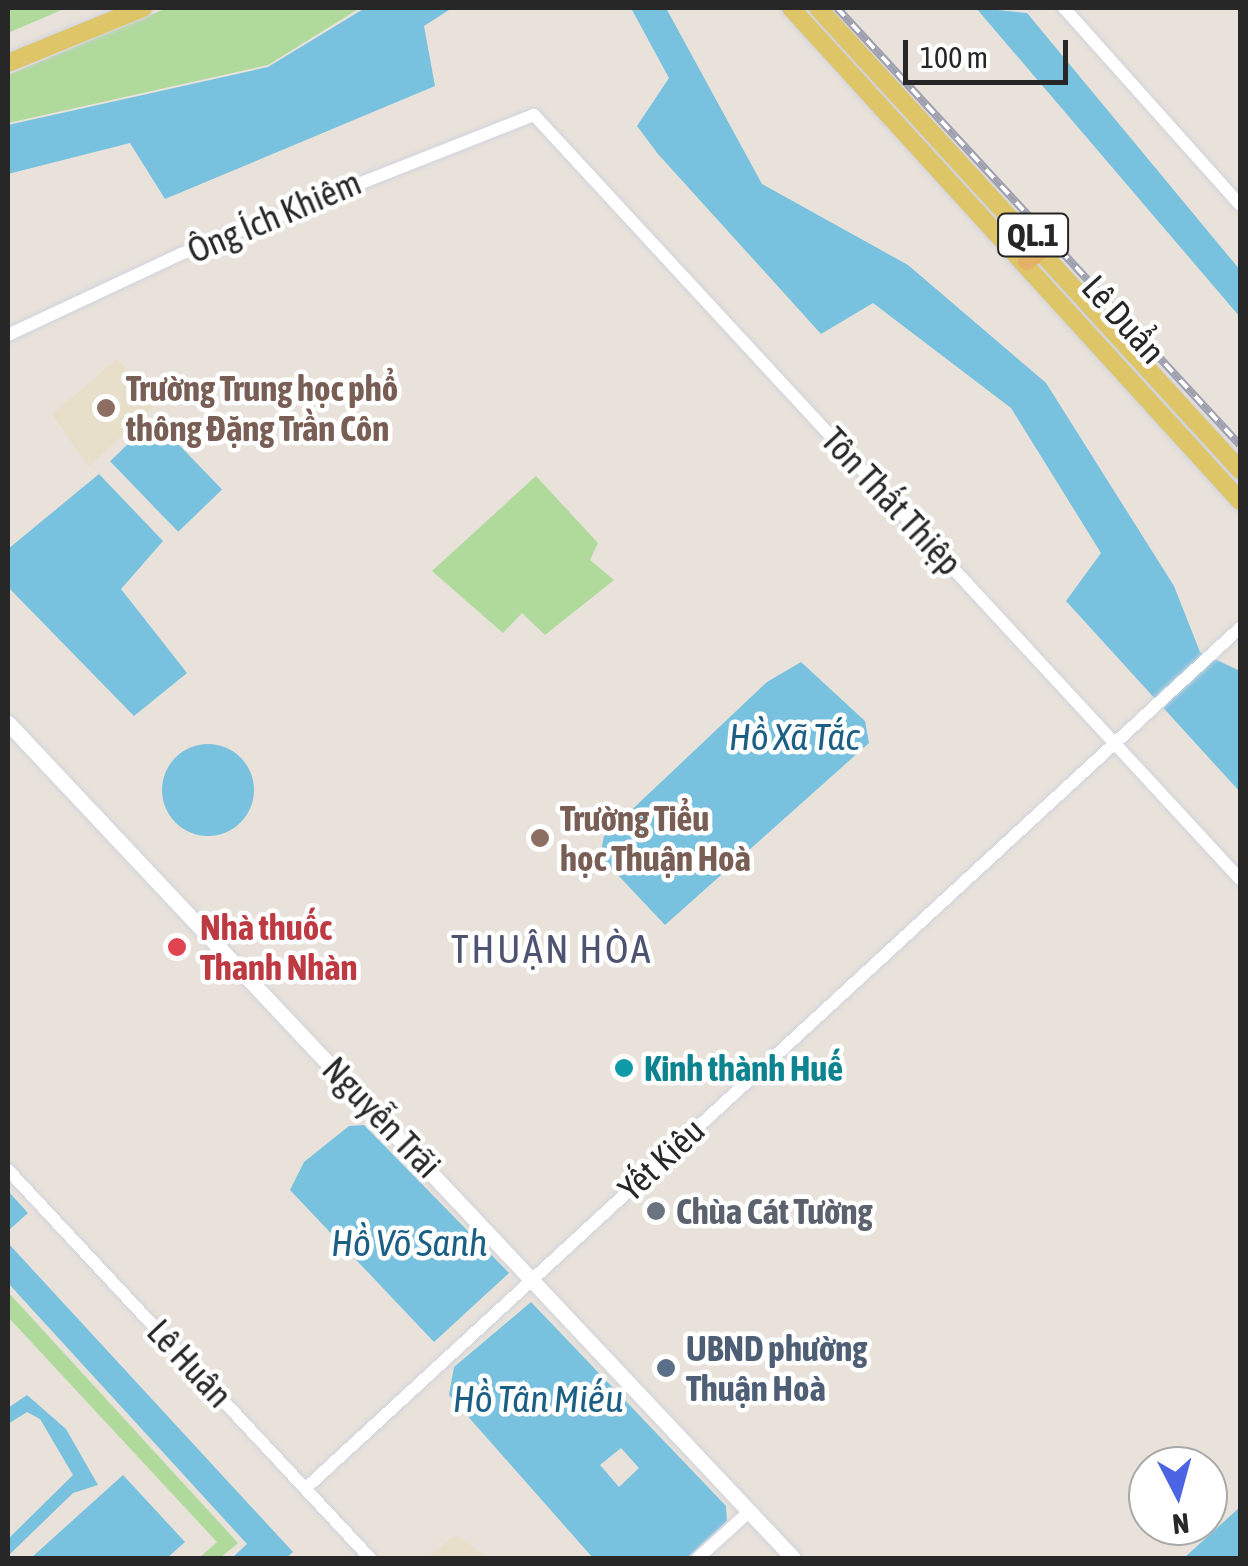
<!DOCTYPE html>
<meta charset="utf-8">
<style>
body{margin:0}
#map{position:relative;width:1248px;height:1566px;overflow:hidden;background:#e8e2da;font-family:"Asap Condensed",sans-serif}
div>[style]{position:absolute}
.education>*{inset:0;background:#e8dfcb}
.green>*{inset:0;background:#b0d99c}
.water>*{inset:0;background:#78c1df;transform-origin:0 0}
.round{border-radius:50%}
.roads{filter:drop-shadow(0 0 2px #cfd2de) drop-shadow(0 0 2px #cfd2de)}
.tertiary>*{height:12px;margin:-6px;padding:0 6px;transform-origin:6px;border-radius:6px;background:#fff}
.secondary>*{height:15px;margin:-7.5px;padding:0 7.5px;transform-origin:7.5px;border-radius:7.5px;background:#fff}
.primary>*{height:18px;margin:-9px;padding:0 9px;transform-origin:9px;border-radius:9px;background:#dec568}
.trunk>*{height:18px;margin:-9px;padding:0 9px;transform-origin:9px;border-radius:9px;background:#e4b266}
.rail>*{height:8px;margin-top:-4px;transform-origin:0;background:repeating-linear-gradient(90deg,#fff 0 11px,#9ea0af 0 22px);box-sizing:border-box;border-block:2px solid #9ea0af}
.dots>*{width:28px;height:28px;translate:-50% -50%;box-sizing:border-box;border:5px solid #fff;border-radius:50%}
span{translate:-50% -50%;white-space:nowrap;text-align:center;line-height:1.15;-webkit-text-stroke:9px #fff;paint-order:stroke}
.shield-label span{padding:2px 8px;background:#fff;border:2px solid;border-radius:8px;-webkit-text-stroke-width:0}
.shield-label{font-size:32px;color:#272727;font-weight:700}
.street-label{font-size:35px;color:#272727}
.education-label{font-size:35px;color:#785e54;font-weight:700}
.left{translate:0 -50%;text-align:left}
.health-label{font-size:35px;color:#be3a42;font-weight:700}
.culture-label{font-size:35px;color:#0d838f;font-weight:700}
.worship-label{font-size:35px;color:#5b616d;font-weight:700}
.service-label{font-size:35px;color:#4e5e75;font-weight:700}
.water-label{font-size:38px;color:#1c5f85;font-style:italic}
.quarter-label{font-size:40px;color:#4d5371;letter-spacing:2.5px}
.frame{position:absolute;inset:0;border:10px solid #272727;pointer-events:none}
.north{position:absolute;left:1128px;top:1446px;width:100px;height:100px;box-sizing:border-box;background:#fff;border:2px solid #a9a9a9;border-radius:50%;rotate:174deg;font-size:28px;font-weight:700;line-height:40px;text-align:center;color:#272727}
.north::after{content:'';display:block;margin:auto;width:35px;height:45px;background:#4c65e3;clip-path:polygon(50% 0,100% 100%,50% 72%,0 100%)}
.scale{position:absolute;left:903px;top:40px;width:165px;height:45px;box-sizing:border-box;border:5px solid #272727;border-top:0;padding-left:12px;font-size:30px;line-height:35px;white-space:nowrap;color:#272727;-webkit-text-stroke:8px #fff;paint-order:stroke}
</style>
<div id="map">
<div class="education">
<div style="clip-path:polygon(117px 359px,159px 402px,88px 467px,52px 414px)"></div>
<div style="clip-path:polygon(454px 1536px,464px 1540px,488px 1558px,427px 1558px)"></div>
</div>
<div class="green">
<div style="clip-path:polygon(8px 8px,66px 8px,8px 33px)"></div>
<div style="clip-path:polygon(167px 8px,360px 8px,268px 65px,8px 123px,8px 75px)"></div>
<div style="clip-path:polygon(536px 476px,598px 543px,590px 560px,614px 580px,545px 635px,522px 613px,503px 633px,432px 571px)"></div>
<div style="clip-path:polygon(8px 1292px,238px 1543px,220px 1558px,199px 1558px,217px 1542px,8px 1317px)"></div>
</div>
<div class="water">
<div style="clip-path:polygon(365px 8px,452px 8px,424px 26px,435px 86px,165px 199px,130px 143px,8px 174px,8px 125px,268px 67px)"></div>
<div style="clip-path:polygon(631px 8px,666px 8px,762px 184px,908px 265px,1046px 383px,1174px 586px,1200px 652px,1240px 671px,1240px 792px,1066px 601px,1101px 553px,1011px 408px,873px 303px,821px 334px,658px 154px,637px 126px,669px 78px)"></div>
<div style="clip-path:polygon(976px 8px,1027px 13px,1240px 270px,1240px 317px)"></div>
<div style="left:154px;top:419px;width:98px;height:61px;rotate:46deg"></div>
<div style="clip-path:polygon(99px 474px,163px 541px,121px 589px,187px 673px,134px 716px,8px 587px,8px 549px)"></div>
<div style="clip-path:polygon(801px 662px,865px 721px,869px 743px,665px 925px,600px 856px,604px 836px,767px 682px)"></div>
<div class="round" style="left:162px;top:744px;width:92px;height:92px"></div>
<div style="clip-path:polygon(364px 1125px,509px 1273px,434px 1342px,290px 1190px,304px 1162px,349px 1126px)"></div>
<div style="clip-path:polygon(8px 1191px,28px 1213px,8px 1231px)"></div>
<div style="clip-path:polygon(8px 1243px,293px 1552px,286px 1558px,232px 1558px,247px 1544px,8px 1283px)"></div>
<div style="clip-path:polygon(evenodd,531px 1302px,726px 1506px,727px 1521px,687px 1558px,593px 1558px,449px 1395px,454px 1367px,531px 1302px,621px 1448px,639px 1468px,619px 1487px,600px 1465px,621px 1448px)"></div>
<div style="clip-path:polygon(27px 1395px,66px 1429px,98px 1485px,73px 1493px,8px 1556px,8px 1539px,73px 1475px,40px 1419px,27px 1412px,8px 1424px,8px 1408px)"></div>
<div style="clip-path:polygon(123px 1475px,185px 1542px,167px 1558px,31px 1558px)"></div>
<div style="clip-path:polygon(1240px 1507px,1240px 1558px,1184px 1558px)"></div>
</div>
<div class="roads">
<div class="tertiary">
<div style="left:1064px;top:8px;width:264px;rotate:48.2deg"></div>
<div style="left:8px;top:335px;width:191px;rotate:-25.1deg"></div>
<div style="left:181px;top:254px;width:379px;rotate:-21.5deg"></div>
<div style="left:534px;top:115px;width:1040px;rotate:47.26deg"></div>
<div style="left:8px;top:1170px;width:531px;rotate:46.99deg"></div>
<div style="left:306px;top:1488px;width:1270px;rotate:-42.64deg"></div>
<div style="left:698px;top:1558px;width:70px;rotate:-42.1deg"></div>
</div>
<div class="secondary">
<div style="left:8px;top:723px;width:1146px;rotate:46.77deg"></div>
</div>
<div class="primary">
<div style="left:791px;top:8px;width:667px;rotate:47.67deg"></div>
<div style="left:818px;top:8px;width:626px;rotate:47.59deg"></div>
<div style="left:8px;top:63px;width:146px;rotate:-22.2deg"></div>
</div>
<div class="trunk">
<div style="left:1027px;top:261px;width:23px;rotate:-38deg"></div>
</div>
</div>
<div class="rail">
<div style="left:837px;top:8px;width:594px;rotate:47.32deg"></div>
</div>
<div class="dots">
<div style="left:106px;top:408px;background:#8d6e63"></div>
<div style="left:540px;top:838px;background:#8d6e63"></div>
<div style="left:177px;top:947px;background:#e0444e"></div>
<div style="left:624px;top:1068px;background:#0f9aa8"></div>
<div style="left:656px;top:1211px;background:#6b7280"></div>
<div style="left:666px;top:1368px;background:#5c6f8a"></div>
</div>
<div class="shield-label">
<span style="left:1033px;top:235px">QL.1</span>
</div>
<div class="street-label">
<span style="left:274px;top:216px;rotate:-23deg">Ông Ích Khiêm</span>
<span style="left:1124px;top:319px;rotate:48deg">Lê Duẩn</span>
<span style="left:892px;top:501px;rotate:47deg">Tôn Thất Thiệp</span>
<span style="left:382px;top:1117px;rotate:46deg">Nguyễn Trãi</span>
<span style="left:661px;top:1159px;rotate:-43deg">Yết Kiêu</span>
<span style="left:190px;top:1363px;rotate:47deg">Lê Huân</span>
</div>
<div class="education-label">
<span class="left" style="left:126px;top:408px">Trường Trung học phổ<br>thông Đặng Trần Côn</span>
<span class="left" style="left:560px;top:838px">Trường Tiểu<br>học Thuận Hoà</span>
</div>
<div class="health-label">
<span class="left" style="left:200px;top:947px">Nhà thuốc<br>Thanh Nhàn</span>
</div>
<div class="culture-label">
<span class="left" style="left:644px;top:1068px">Kinh thành Huế</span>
</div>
<div class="worship-label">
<span class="left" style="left:676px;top:1211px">Chùa Cát Tường</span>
</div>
<div class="service-label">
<span class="left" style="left:686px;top:1368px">UBND phường<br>Thuận Hoà</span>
</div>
<div class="water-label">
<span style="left:794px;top:737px">Hồ Xã Tắc</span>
<span style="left:409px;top:1243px">Hồ Võ Sanh</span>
<span style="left:538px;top:1399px">Hồ Tân Miếu</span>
</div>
<div class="quarter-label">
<span style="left:552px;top:949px">THUẬN HÒA</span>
</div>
<div class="frame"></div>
<div class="north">N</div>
<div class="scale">100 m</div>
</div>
